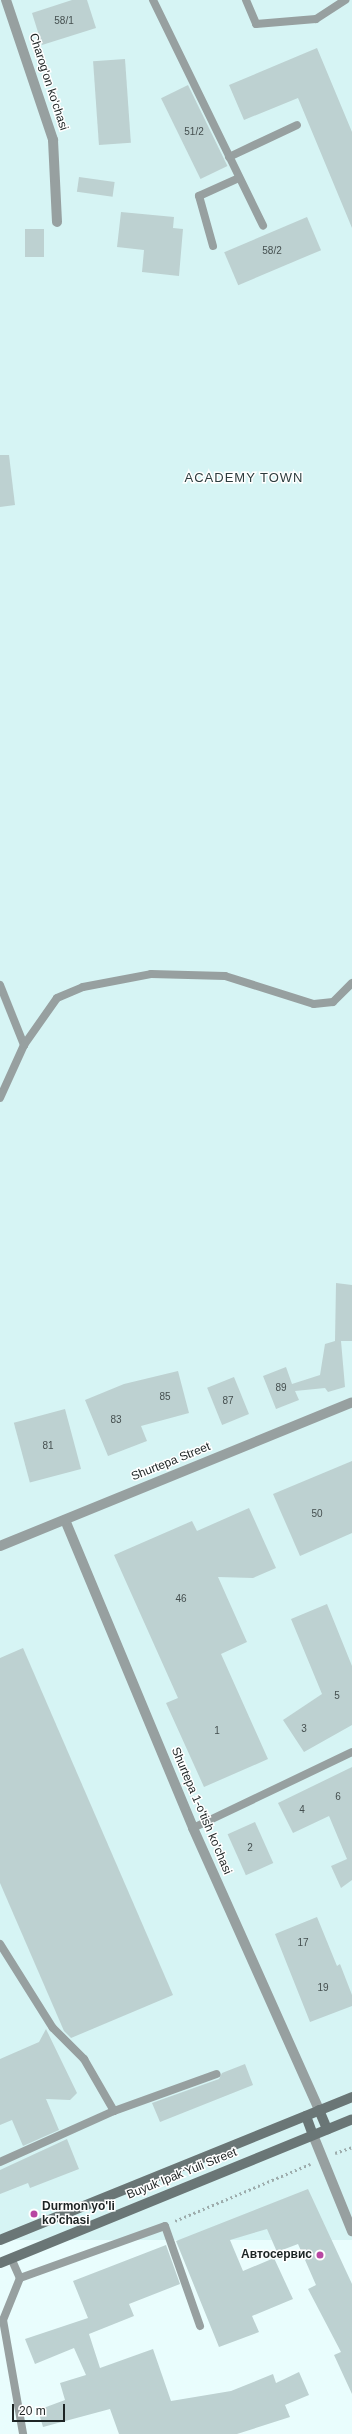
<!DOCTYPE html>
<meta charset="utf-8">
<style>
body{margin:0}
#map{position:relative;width:352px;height:2434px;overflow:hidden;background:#e9fdfd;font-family:Arial,sans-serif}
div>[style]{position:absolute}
.built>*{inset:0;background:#d6f4f4;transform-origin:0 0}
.building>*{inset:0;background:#bdd1d1;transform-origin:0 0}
.path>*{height:2.5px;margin-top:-1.25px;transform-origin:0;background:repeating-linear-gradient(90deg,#9dacac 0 2px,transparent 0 5px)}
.lane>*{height:8px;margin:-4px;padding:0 4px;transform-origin:4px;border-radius:4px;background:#97a0a0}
.street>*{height:10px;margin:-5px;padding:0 5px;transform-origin:5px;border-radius:5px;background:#97a0a0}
.secondary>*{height:10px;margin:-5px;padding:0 5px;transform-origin:5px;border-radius:5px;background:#6a7676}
.dots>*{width:11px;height:11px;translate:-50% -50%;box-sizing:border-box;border:2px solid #fff;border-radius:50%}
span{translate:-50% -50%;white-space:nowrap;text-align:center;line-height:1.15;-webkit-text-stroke:3px #fff;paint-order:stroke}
.number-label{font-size:10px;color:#454f4f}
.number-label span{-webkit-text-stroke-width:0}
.street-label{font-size:12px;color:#1d2424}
.poi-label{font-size:12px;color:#1d2424;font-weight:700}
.left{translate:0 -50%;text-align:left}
.right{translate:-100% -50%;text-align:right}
.neighbourhood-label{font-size:13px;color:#2d3d3e;letter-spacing:1px}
.scale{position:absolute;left:12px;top:2404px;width:53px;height:18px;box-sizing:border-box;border:2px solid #1d2424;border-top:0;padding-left:5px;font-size:12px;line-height:14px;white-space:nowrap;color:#1d2424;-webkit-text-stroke:3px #fff;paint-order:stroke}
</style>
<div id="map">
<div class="built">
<div style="left:0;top:0;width:352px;height:2240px"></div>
</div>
<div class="building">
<div style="clip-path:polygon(72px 0,87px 0,96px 28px,42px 45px,32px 13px)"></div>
<div style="clip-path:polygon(317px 48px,352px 132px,352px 228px,298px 98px,244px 120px,229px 85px)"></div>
<div style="left:125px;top:59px;width:84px;height:32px;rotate:86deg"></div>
<div style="left:188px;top:85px;width:90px;height:30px;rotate:64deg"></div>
<div style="left:79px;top:177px;width:36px;height:15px;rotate:8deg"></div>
<div style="clip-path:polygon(121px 212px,174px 217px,173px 228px,183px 229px,179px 276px,142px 272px,144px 250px,117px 247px)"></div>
<div style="left:307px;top:217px;width:36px;height:90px;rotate:67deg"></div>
<div style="left:25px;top:229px;width:19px;height:28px"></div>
<div style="clip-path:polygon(0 455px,9px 455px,15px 505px,0 507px)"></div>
<div style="clip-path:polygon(336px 1283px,352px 1285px,352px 1341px,341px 1341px,345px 1387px,328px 1392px,325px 1388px,295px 1391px,299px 1400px,276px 1409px,263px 1376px,286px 1367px,292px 1384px,320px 1375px,325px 1344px,335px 1341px)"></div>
<div style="clip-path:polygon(178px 1371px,189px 1413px,141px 1426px,147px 1441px,108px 1456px,85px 1400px,124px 1384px)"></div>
<div style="left:234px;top:1377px;width:40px;height:29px;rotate:68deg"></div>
<div style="left:65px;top:1409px;width:62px;height:53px;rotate:75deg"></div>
<div style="clip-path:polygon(352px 1461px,352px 1533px,300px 1556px,273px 1494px)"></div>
<div style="clip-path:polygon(249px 1508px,276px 1568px,253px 1578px,218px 1577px,247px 1642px,221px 1654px,268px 1759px,204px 1787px,166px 1703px,178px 1698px,114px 1555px,192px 1521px,197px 1531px)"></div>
<div style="clip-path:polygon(327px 1604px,352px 1666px,352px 1725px,304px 1752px,283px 1720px,322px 1694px,291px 1619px)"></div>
<div style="clip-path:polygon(23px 1648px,173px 1995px,71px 2038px,64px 2031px,0 1883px,0 1658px)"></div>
<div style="clip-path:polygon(352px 1767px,352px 1880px,341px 1888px,331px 1866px,347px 1859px,329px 1816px,293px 1833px,278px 1803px)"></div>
<div style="left:255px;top:1822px;width:45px;height:30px;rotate:66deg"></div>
<div style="clip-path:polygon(317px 1917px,337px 1966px,340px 1964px,352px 1995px,352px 2006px,310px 2022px,275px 1934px)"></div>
<div style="clip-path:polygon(46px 2029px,77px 2093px,70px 2100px,46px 2099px,59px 2130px,23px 2146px,12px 2120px,0 2125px,0 2059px,39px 2042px)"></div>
<div style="clip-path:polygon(245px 2064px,253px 2085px,160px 2122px,152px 2103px,219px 2079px,222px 2073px)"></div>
<div style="clip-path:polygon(67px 2139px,79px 2169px,30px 2188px,28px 2183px,0 2194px,0 2170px)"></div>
<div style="clip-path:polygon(308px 2189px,352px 2284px,352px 2394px,334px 2355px,341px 2352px,308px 2289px,316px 2285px,298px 2244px,277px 2252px,267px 2229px,230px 2240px,243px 2271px,274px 2258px,293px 2299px,252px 2316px,259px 2332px,219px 2347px,176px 2241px)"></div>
<div style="clip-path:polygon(166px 2245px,180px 2284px,129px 2304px,134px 2316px,89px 2334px,100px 2368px,153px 2349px,171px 2401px,231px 2391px,273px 2374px,276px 2383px,299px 2372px,309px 2395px,285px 2405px,290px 2417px,237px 2434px,119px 2434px,110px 2409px,43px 2427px,38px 2410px,65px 2400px,60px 2383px,86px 2375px,74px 2348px,35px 2364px,25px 2339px,88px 2318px,73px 2281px)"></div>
</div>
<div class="path">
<div style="left:335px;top:2153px;width:18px;rotate:-19deg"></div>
<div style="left:175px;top:2221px;width:147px;rotate:-22.9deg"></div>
</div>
<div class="lane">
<div style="left:153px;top:0;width:251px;rotate:64deg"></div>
<div style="left:246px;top:0;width:26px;rotate:67deg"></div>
<div style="left:256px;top:24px;width:60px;rotate:-4.8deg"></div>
<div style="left:316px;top:19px;width:35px;rotate:-33deg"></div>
<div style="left:229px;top:157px;width:75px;rotate:-25.2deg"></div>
<div style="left:213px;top:246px;width:52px;rotate:-105.6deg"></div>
<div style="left:199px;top:196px;width:44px;rotate:-24.2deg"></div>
<div style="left:0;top:985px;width:65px;rotate:68.2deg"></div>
<div style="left:24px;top:1045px;width:58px;rotate:114.4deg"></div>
<div style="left:24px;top:1045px;width:57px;rotate:-54.9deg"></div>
<div style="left:57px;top:998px;width:28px;rotate:-23deg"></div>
<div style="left:83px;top:987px;width:69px;rotate:-10.8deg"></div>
<div style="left:151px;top:974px;width:74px;rotate:1.5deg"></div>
<div style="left:225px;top:976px;width:93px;rotate:17.5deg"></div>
<div style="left:314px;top:1004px;width:19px;rotate:-6deg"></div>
<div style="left:333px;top:1002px;width:27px;rotate:-45deg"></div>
<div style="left:193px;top:1828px;width:176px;rotate:-25.5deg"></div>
<div style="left:0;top:1944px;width:99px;rotate:57.8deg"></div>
<div style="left:53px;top:2028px;width:44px;rotate:45deg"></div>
<div style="left:84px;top:2059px;width:60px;rotate:60deg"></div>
<div style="left:0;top:2162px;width:125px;rotate:-24.1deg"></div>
<div style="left:114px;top:2111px;width:109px;rotate:-19.8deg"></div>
<div style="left:11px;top:2258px;width:22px;rotate:66deg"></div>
<div style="left:20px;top:2278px;width:45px;rotate:112deg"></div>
<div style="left:3px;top:2320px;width:116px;rotate:80deg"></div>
<div style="left:20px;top:2278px;width:154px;rotate:-19.7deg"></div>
<div style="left:165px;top:2226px;width:106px;rotate:70.7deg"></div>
</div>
<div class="street">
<div style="left:6px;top:0;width:148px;rotate:71.4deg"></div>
<div style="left:53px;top:140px;width:82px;rotate:87.2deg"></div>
<div style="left:65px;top:1520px;width:334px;rotate:67.4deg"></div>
<div style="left:193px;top:1828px;width:309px;rotate:65.9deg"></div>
<div style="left:0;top:1546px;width:380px;rotate:-22.2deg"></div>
<div style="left:313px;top:2135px;width:104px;rotate:67.9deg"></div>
</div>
<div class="secondary">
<div style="left:319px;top:2110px;width:21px;rotate:67deg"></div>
<div style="left:306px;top:2116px;width:20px;rotate:70deg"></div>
<div style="left:0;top:2240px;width:380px;rotate:-22.1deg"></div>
<div style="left:0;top:2263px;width:380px;rotate:-22.2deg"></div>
</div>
<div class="dots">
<div style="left:34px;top:2214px;background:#b847a2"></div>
<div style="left:320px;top:2255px;background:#b847a2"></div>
</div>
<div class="number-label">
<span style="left:64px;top:21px">58/1</span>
<span style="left:194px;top:132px">51/2</span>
<span style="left:272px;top:251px">58/2</span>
<span style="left:281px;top:1388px">89</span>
<span style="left:165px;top:1397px">85</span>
<span style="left:228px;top:1401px">87</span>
<span style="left:116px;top:1420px">83</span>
<span style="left:48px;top:1446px">81</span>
<span style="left:317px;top:1514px">50</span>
<span style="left:181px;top:1599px">46</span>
<span style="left:337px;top:1696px">5</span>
<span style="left:304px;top:1729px">3</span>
<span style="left:217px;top:1731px">1</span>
<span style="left:338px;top:1797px">6</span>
<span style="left:302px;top:1810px">4</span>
<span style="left:250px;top:1848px">2</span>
<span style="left:303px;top:1943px">17</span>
<span style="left:323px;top:1988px">19</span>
</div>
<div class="street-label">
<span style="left:48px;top:82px;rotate:72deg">Charog'on ko'chasi</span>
<span style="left:171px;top:1462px;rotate:-22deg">Shurtepa Street</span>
<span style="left:201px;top:1811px;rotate:67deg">Shurtepa 1-o'tish ko'chasi</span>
<span style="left:182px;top:2174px;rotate:-22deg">Buyuk Ipak Yuli Street</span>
</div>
<div class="poi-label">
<span class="left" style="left:42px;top:2214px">Durmon yo'li<br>ko'chasi</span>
<span class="right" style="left:312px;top:2255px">Автосервис</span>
</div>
<div class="neighbourhood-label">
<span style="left:244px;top:478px">ACADEMY TOWN</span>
</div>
<div class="scale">20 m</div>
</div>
